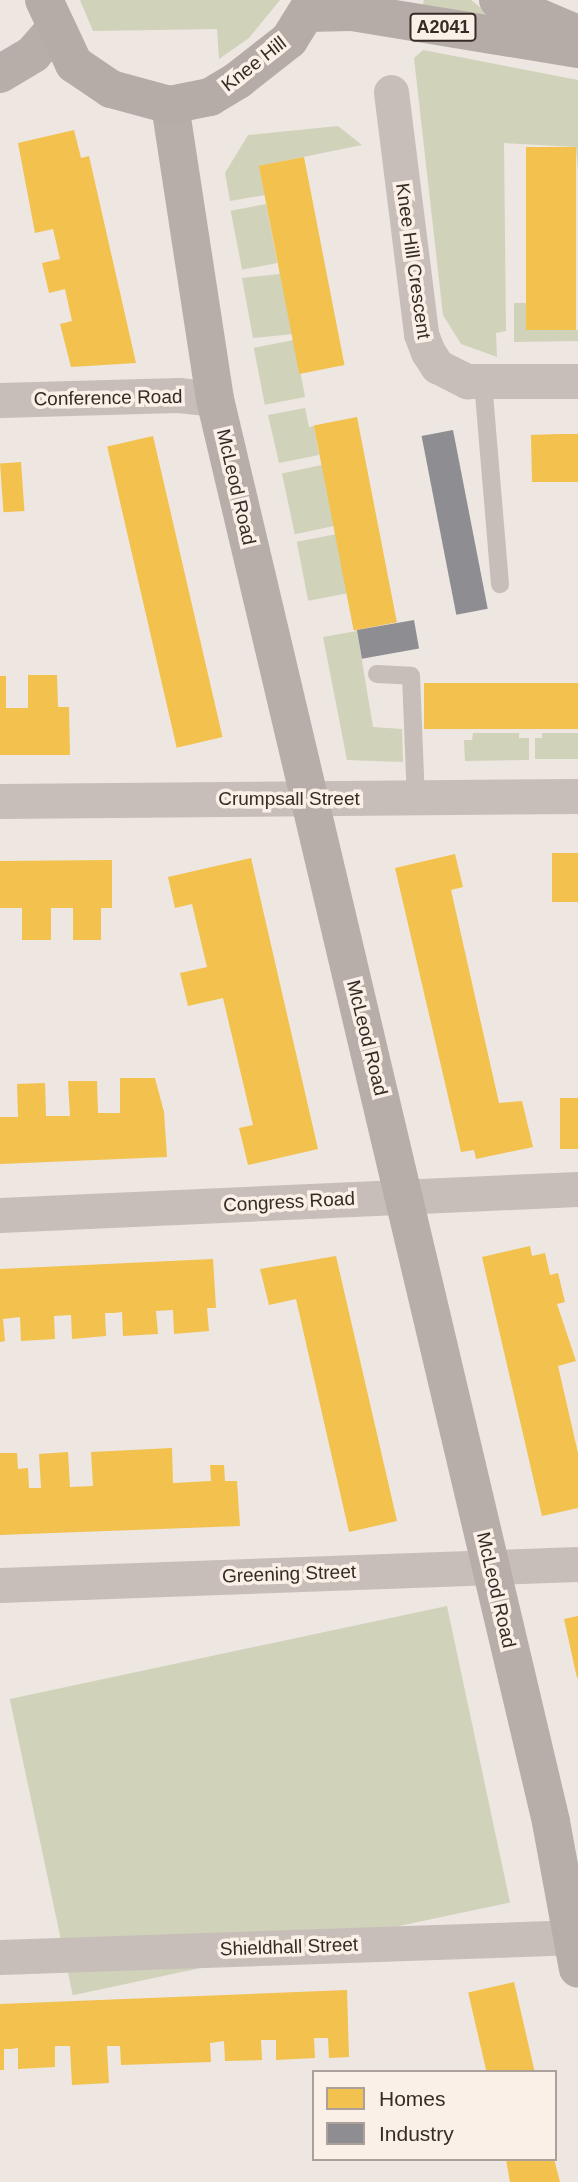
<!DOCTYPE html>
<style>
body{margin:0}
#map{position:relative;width:578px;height:2182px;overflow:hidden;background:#ede6e1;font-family:Helvetica,sans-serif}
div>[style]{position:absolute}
.green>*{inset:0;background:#d0d3ba;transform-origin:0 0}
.homes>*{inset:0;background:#f2c14e;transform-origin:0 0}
.industry>*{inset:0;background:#8d8d92;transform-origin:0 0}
.lane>*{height:18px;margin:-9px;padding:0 9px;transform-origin:9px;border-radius:9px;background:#c7beb9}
.street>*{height:35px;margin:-17.5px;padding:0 17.5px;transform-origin:17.5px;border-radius:17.5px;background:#c7beb9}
.secondary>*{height:38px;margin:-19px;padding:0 19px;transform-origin:19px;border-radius:19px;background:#b7aeaa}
.primary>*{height:38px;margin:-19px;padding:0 19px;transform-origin:19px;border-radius:19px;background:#b5aca8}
span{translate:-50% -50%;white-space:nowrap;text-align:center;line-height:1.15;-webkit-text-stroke:7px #faf0e7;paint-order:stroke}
.shield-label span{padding:2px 5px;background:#faf0e7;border:2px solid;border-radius:5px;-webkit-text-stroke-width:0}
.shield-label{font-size:18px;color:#372b27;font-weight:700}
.street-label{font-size:19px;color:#372b27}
.legend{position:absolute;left:312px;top:2070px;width:245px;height:91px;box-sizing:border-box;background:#faf0e7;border:2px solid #aca19a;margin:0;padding:9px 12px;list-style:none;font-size:21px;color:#372b27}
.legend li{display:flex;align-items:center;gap:14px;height:35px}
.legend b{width:35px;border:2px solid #aca19a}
</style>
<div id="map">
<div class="green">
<div style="clip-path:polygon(80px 0,280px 0,249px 38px,219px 59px,217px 29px,93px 31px)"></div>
<div style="clip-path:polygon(424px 0,471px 0,486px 12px,484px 24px,422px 9px)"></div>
<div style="clip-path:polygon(423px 50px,578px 80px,578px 172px,576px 147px,504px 143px,506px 331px,496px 333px,497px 357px,461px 344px,443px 315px,414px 58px)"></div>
<div style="clip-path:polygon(338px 126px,362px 145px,259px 166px,265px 195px,230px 201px,225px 173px,248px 135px)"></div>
<div style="left:266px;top:204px;width:60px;height:36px;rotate:79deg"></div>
<div style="clip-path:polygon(280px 274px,293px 334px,253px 338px,242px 278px)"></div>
<div style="clip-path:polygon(514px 303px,528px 303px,529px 330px,578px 330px,578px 341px,514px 342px)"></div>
<div style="left:294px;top:340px;width:58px;height:41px;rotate:79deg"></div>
<div style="clip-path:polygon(305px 408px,309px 427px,314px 426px,319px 455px,279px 463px,268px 415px)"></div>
<div style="left:322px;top:465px;width:62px;height:41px;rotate:78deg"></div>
<div style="left:337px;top:534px;width:60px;height:41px;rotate:79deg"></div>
<div style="clip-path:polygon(357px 631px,373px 727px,402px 729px,403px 762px,347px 760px,323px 637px)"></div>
<div style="clip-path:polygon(473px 733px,519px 733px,519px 738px,529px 738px,529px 760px,465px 761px,464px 740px,472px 740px)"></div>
<div style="clip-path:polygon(542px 733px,578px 733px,578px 759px,535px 759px,535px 738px,542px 738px)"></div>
<div style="left:447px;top:1606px;width:303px;height:447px;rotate:78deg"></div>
</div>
<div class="homes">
<div style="clip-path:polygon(74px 130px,81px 158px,89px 156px,136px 363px,71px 367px,60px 324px,72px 321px,65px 289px,49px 293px,42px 263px,60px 259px,53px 229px,35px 233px,18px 143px)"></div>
<div style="left:526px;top:147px;width:50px;height:183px"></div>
<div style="left:304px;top:157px;width:212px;height:46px;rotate:79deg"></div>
<div style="left:357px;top:417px;width:209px;height:44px;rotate:79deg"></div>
<div style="clip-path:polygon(559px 434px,578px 434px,578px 482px,532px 482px,531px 435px)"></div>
<div style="left:153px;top:436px;width:309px;height:47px;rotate:77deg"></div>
<div style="left:21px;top:462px;width:49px;height:21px;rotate:86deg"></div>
<div style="clip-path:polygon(28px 675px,57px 675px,58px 707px,69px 707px,70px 755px,0 755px,0 676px,6px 676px,6px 708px,28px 708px)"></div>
<div style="left:424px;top:683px;width:154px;height:46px"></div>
<div style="left:552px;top:853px;width:26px;height:49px"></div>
<div style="clip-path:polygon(455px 854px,463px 887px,451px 890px,499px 1103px,522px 1101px,533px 1147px,476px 1159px,474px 1150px,461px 1152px,395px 868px)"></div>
<div style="clip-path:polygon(251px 858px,318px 1149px,248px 1165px,239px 1128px,253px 1125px,223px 998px,188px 1006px,180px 973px,207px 967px,192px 904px,175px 908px,168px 877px)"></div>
<div style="clip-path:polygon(112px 860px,112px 908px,101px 908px,101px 940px,73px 940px,73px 908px,51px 908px,51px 940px,22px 940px,22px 908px,0 908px,0 861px)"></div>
<div style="clip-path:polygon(120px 1078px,155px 1078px,164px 1112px,167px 1157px,0 1164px,0 1117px,18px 1117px,17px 1084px,45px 1083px,46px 1116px,70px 1116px,68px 1081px,97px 1081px,98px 1113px,120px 1113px)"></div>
<div style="left:578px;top:1098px;width:51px;height:18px;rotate:90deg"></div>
<div style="clip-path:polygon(530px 1246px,532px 1256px,545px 1253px,550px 1275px,558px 1273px,565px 1302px,557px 1304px,576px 1361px,558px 1366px,578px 1453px,578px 1508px,542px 1516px,482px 1257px)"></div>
<div style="clip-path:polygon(336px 1256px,397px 1521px,349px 1532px,296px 1299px,269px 1305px,260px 1269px)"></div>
<div style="clip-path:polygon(213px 1259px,216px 1308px,207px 1308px,209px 1331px,174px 1334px,173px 1310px,156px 1311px,158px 1334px,123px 1336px,122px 1312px,114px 1313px,105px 1313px,106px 1336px,72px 1339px,71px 1315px,54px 1316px,55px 1339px,21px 1341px,20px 1317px,3px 1319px,5px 1341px,0 1342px,0 1269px)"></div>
<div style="clip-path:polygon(172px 1448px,173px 1483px,211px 1481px,210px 1465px,224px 1465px,225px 1481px,237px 1481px,240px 1526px,0 1535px,0 1453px,17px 1453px,18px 1469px,28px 1468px,29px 1488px,41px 1488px,39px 1454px,68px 1452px,70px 1487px,93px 1486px,91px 1452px)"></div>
<div style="clip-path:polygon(578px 1616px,578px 1677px,577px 1678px,564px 1619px)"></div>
<div style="left:514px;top:1982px;width:92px;height:47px;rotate:77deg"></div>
<div style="clip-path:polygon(347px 1990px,349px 2057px,329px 2058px,328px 2038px,314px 2038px,315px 2058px,276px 2060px,276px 2040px,261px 2040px,262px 2060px,225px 2061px,224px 2041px,210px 2043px,211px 2062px,121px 2065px,120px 2046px,107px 2046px,109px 2083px,72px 2085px,70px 2046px,55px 2046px,55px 2067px,18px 2069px,18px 2048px,11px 2049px,4px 2049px,4px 2070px,0 2070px,0 2004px)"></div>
<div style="clip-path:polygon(506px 2159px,554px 2159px,560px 2182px,510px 2182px)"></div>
</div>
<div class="industry">
<div style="left:453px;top:430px;width:182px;height:32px;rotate:79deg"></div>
<div style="left:414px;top:620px;width:29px;height:58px;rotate:80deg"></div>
</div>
<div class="lane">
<div style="left:483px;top:382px;width:203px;rotate:85.2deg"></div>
<div style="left:377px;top:674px;width:34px;rotate:3deg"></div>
<div style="left:411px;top:676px;width:122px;rotate:87.7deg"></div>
</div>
<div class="street">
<div style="left:391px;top:92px;width:244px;rotate:82.9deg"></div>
<div style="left:421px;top:334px;width:19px;rotate:69deg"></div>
<div style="left:428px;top:352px;width:17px;rotate:57deg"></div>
<div style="left:437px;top:366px;width:34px;rotate:27deg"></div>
<div style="left:467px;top:381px;width:111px"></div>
<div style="left:0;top:400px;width:178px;rotate:-1.6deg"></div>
<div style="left:178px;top:395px;width:37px;rotate:6deg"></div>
<div style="left:0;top:801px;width:578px;rotate:-0.5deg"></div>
<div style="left:0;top:1215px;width:579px;rotate:-2.58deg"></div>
<div style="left:0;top:1585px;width:578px;rotate:-2.08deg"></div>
<div style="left:0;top:1957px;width:578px;rotate:-1.98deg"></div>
</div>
<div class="secondary">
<div style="left:0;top:74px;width:39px;rotate:-31deg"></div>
<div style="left:33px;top:54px;width:33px;rotate:-49deg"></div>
<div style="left:170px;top:105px;width:297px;rotate:81.3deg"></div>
<div style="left:215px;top:399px;width:1462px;rotate:76.71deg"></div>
<div style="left:551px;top:1822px;width:149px;rotate:79.6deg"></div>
</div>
<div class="primary">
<div style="left:44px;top:0;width:71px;rotate:64.9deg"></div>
<div style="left:74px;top:64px;width:45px;rotate:34deg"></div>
<div style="left:111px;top:89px;width:61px;rotate:15.2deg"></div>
<div style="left:170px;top:105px;width:41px;rotate:-11.3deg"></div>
<div style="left:210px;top:97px;width:33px;rotate:-31deg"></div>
<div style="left:238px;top:80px;width:65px;rotate:-38.1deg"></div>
<div style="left:289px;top:40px;width:47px;rotate:-58deg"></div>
<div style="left:498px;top:0;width:82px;rotate:23.1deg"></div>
<div style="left:307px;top:13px;width:45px;rotate:-1.3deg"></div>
<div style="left:352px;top:12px;width:229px;rotate:9.3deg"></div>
</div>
<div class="shield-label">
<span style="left:443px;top:27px">A2041</span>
</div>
<div class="street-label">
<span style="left:254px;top:64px;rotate:-38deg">Knee Hill</span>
<span style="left:413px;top:261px;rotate:82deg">Knee Hill Crescent</span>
<span style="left:108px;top:398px;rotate:-1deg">Conference Road</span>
<span style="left:236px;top:487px;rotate:77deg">McLeod Road</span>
<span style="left:289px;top:799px">Crumpsall Street</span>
<span style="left:367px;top:1038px;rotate:76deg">McLeod Road</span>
<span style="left:289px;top:1202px;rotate:-3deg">Congress Road</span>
<span style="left:289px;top:1574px;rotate:-2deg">Greening Street</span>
<span style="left:496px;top:1590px;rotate:77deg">McLeod Road</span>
<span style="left:289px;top:1947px;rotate:-2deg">Shieldhall Street</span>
</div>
<ul class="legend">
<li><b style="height:19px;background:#f2c14e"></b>Homes</li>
<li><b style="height:19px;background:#8d8d92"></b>Industry</li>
</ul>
</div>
